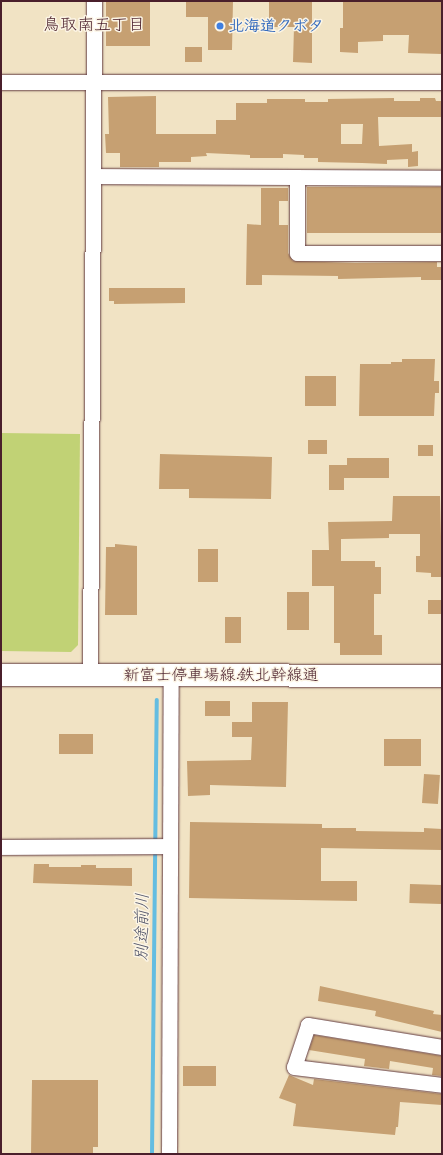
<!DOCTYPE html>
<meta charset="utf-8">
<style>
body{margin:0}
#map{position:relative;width:443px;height:1155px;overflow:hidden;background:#f1e3c4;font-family:Caveat,"Klee One",sans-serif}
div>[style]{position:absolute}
.green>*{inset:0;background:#c1d275}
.stream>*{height:4px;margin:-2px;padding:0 2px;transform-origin:2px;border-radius:2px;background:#64bde1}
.building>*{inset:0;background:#c6a072;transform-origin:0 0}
.roads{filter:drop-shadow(0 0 1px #633c42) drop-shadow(0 0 1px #633c42)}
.minor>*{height:15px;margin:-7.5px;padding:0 7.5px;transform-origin:7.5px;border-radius:7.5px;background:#fff}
.secondary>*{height:22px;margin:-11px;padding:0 11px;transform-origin:11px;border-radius:11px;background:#fff}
.dots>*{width:11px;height:11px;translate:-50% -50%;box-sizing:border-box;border:2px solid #fcf5e5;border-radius:50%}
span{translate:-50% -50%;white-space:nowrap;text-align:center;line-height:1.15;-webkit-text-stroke:3px #fcf5e5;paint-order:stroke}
.shop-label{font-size:16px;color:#366cbe;font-weight:700}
.left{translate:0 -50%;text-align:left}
.street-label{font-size:16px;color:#4a1f2b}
.neighbourhood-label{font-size:17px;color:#4a1f2b}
.water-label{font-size:17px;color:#53566b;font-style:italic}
.frame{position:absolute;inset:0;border:2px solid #4a1f2b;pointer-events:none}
</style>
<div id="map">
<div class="green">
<div style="clip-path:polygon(1px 433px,80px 434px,78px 645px,71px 652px,1px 651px)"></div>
</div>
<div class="stream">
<div style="left:152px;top:1154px;width:454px;rotate:-89.4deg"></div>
</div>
<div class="building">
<div style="left:106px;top:1px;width:44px;height:45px"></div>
<div style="clip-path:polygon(186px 1px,233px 1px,232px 50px,208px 50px,208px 17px,186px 17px)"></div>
<div style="clip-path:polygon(269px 1px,312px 1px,312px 63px,293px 62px,294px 27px,269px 27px)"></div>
<div style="clip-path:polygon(343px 1px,442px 1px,442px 54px,408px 53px,409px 35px,383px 35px,383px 41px,358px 42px,358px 53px,340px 52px,340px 28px,343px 28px)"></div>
<div style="left:185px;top:47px;width:17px;height:15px"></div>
<div style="clip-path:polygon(evenodd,156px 96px,156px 134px,216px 134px,216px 120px,236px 120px,236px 103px,267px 103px,267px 99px,305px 99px,305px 102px,328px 102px,328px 99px,394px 98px,394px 101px,420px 101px,420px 98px,435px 98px,436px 101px,442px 101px,442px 117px,378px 117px,379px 146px,412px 144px,412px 152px,418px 151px,418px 166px,408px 167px,408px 159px,387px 160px,387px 164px,362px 163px,318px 162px,318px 158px,304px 158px,304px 155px,283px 154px,283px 158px,250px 158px,250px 155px,206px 153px,207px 156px,191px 157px,191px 162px,159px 162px,159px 167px,120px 167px,120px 153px,106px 153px,105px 134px,109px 134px,108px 97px,156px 96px,341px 124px,363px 124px,362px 144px,341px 144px,341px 124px)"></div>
<div style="left:307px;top:187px;width:135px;height:46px"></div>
<div style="clip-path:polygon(261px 188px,288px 188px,288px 201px,279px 201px,279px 225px,288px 225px,288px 253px,293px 261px,355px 263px,437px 262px,437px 267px,442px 267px,442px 280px,421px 280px,421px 277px,338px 279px,338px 276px,262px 275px,262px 285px,246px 285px,247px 224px,261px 225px)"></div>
<div style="clip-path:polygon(109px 288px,185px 288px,185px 303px,114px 304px,114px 301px,109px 301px)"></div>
<div style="clip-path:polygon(402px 359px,435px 359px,434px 381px,439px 381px,439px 393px,435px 393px,434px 416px,359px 416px,360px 364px,391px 364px,391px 362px,402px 362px)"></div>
<div style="left:305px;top:376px;width:31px;height:30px"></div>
<div style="left:308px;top:440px;width:19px;height:14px"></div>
<div style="left:418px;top:445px;width:15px;height:11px"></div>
<div style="clip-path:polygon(160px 454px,272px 457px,271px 499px,189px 498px,189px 489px,159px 489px)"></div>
<div style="clip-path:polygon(347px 458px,389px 458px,389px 478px,344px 478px,344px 490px,329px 490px,329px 465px,347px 465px)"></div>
<div style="clip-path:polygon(393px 496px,440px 496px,442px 577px,431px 577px,431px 573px,416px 572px,416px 556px,420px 556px,420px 534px,389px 534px,389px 538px,341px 539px,341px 561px,375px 561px,375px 567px,381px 567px,381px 594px,374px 594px,374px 635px,382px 635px,382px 655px,340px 655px,340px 643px,334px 643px,334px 586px,312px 586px,312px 550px,329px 550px,328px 522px,392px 521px)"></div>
<div style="clip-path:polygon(115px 544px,137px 546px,137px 615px,105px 615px,106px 547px,115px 547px)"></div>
<div style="left:198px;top:549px;width:20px;height:33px"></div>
<div style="left:287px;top:592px;width:22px;height:38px"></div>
<div style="left:428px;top:600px;width:14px;height:14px"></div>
<div style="left:225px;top:617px;width:16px;height:26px"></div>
<div style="left:230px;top:701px;width:15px;height:25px;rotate:90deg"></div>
<div style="clip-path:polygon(252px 702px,288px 702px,286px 787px,210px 785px,210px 795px,188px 796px,187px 761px,251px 760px,252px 737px,232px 737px,232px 722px,252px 722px)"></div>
<div style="left:59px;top:734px;width:34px;height:20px"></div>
<div style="left:384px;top:739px;width:37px;height:27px"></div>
<div style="left:424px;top:774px;width:16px;height:29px;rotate:4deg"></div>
<div style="clip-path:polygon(190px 822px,322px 824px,322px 828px,356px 828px,356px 831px,424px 832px,424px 828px,442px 829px,442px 850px,321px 848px,321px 881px,357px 881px,357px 901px,189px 898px)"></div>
<div style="clip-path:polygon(34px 864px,49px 864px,49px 867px,81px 867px,81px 865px,96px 865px,96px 868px,132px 868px,132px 886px,33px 883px)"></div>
<div style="left:410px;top:884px;width:32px;height:19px;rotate:2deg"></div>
<div style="clip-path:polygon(320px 986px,434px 1011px,433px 1014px,442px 1015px,442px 1032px,375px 1016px,376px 1011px,318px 1001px)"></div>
<div style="clip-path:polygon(314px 1035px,442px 1056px,442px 1076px,432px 1075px,433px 1068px,390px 1061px,389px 1069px,364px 1066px,365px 1059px,309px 1050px)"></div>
<div style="left:183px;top:1066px;width:33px;height:20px"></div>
<div style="clip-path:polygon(289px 1075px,313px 1085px,314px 1079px,442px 1094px,442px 1105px,400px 1102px,398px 1127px,396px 1127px,395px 1135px,293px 1126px,296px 1104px,279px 1098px)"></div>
<div style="clip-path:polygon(32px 1080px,98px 1080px,98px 1147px,93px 1147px,93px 1154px,31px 1154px)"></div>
</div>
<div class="roads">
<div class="minor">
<div style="left:1px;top:82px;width:441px"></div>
<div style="left:93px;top:176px;width:349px;rotate:0.3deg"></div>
<div style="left:297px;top:177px;width:76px;rotate:90deg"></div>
<div style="left:297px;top:253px;width:145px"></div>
<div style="left:90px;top:675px;width:674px;rotate:-89.66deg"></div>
<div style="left:1px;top:847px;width:169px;rotate:-0.3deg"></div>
<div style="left:442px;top:1047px;width:136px;rotate:-170.7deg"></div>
<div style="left:308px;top:1025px;width:44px;rotate:108.4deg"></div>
<div style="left:294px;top:1067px;width:149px;rotate:6.9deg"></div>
<div style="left:169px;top:1154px;width:478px;rotate:-89.8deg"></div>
</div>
<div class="secondary">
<div style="left:1px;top:675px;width:441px;rotate:0.1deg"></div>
</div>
</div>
<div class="dots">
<div style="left:220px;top:26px;background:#3f7fe0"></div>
</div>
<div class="shop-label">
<span class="left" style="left:228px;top:26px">北海道クボタ</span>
</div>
<div class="street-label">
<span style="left:221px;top:675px">新富士停車場線:鉄北幹線通</span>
</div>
<div class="neighbourhood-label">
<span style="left:94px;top:25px">鳥取南五丁目</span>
</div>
<div class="water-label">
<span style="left:142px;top:927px;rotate:-89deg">別途前川</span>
</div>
<div class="frame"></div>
</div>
